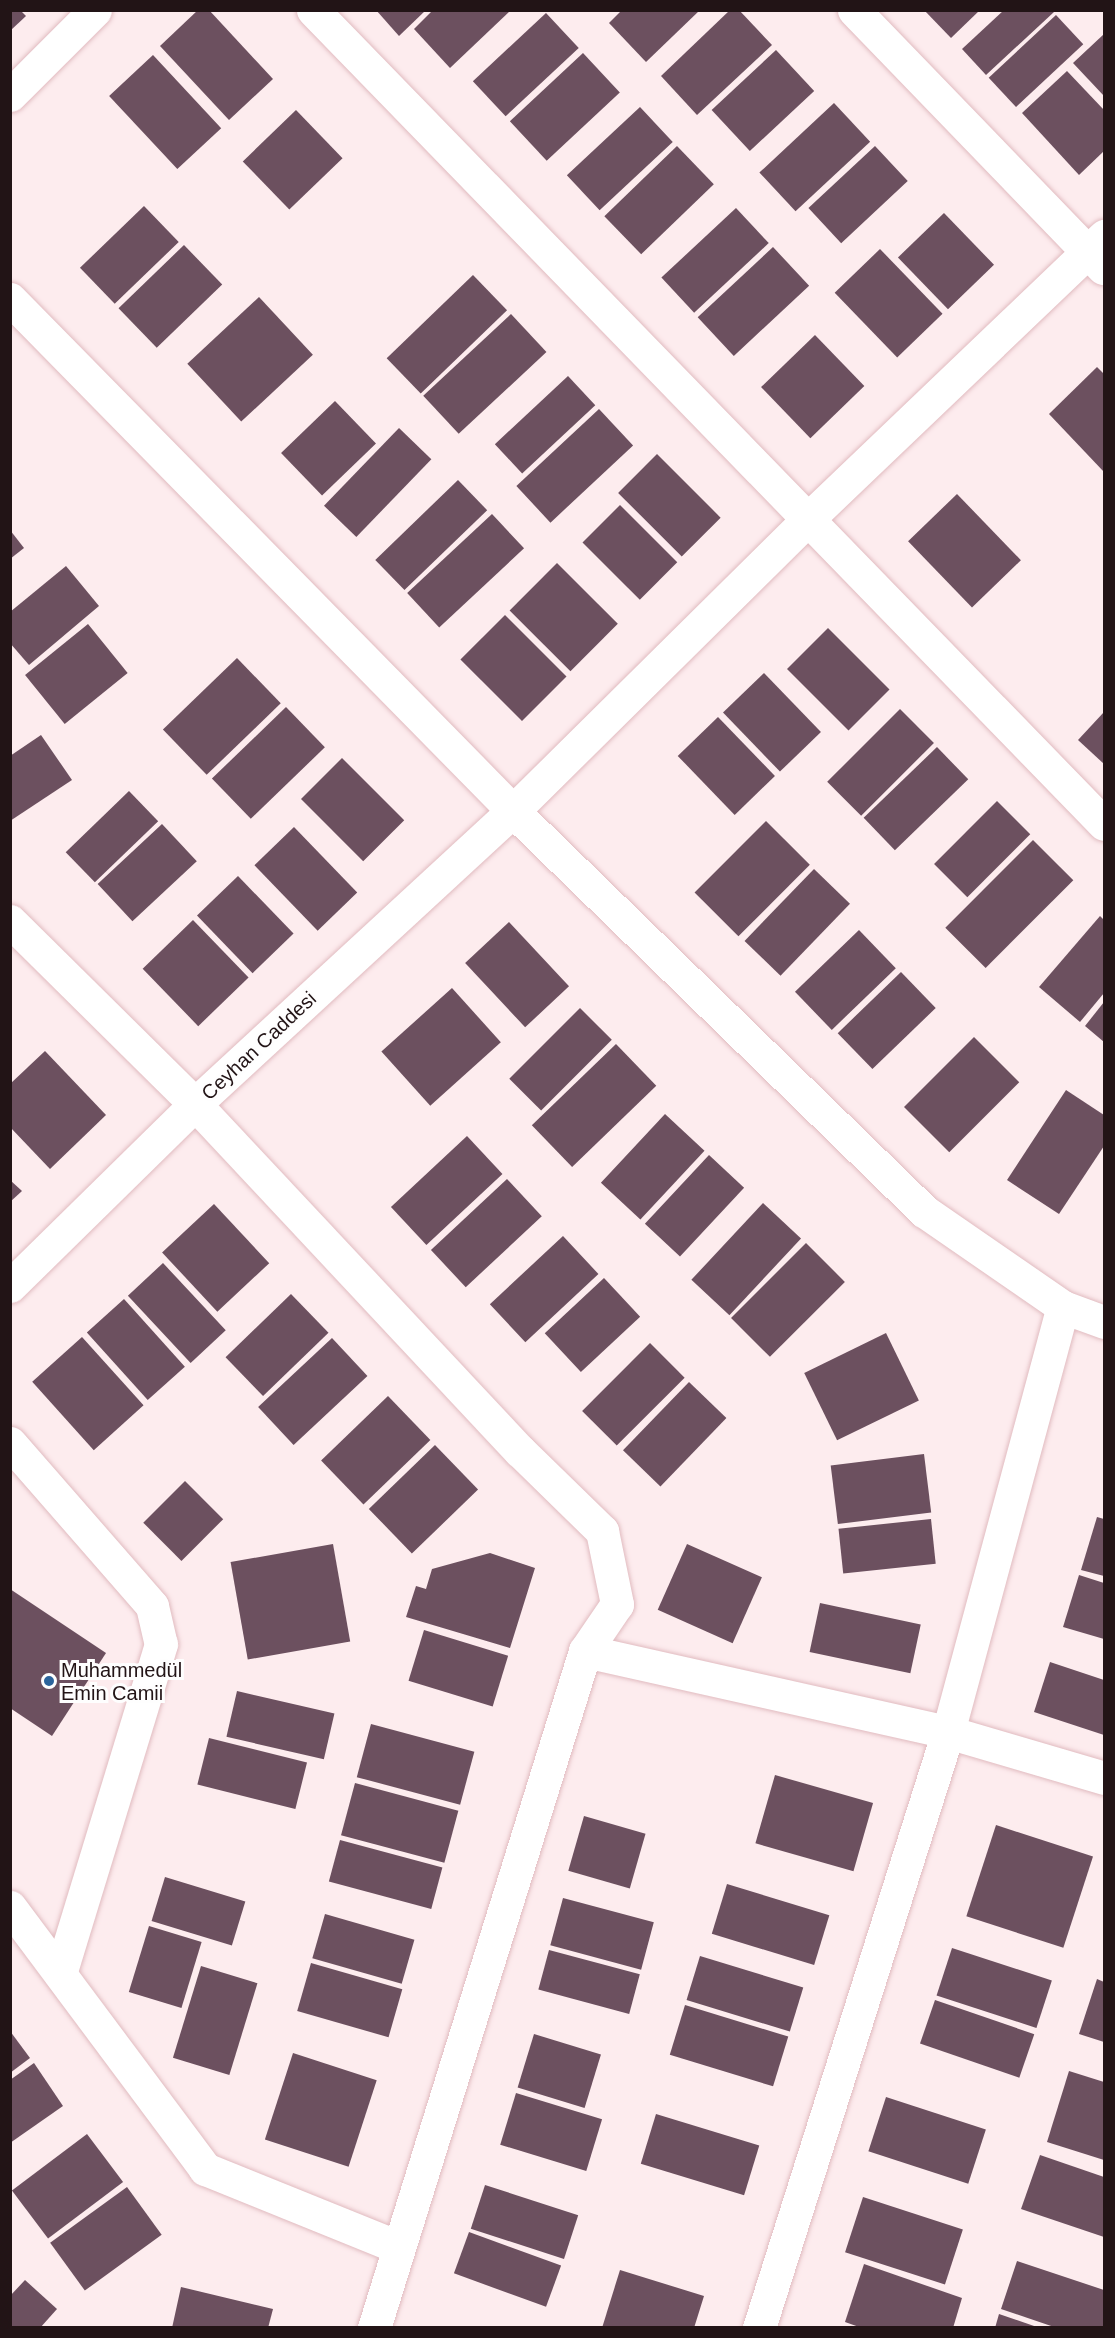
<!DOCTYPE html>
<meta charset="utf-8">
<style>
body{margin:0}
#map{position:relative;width:1115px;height:2338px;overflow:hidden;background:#fdecee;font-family:Arial,sans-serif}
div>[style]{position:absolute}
.building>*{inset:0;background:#6c505f;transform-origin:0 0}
.roads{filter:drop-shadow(0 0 2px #e1bbc0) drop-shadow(0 0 2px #e1bbc0)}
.minor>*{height:33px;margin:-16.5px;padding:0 16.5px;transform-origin:16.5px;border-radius:16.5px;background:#fff}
.major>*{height:33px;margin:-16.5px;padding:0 16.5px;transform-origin:16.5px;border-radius:16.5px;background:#fff}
.dots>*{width:16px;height:16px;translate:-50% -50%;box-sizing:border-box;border:3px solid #fefefe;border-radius:50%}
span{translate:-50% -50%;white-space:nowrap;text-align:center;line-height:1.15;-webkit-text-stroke:6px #fefefe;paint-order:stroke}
.street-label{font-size:20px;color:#221416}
.poi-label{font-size:20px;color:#221416}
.left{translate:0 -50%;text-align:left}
.frame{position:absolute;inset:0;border:12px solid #221416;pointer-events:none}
</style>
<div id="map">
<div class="building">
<div style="clip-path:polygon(10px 10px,20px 10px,26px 16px,10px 31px)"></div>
<div style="clip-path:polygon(198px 10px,209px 10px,273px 79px,229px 120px,160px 46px)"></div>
<div style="clip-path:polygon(376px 10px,426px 10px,399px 36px)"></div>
<div style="clip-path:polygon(433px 10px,511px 10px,450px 68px,414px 29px)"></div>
<div style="clip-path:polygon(622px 10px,700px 10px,646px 62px,609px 23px)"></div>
<div style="clip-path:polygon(730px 10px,739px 10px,772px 45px,697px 115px,661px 76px)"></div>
<div style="clip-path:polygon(924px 10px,980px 10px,951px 38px)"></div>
<div style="clip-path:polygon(1004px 10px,1054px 12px,986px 75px,962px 49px)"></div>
<div style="left:546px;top:13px;width:48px;height:100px;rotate:47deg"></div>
<div style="left:1056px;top:15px;width:40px;height:92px;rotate:47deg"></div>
<div style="clip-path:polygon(1104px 34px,1104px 96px,1073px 63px)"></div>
<div style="left:776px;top:50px;width:56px;height:88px;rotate:47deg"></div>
<div style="left:583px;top:53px;width:54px;height:100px;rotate:47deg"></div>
<div style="left:153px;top:55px;width:100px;height:60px;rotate:47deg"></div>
<div style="clip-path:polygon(1067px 71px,1104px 110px,1104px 151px,1079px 175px,1022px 113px)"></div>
<div style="left:834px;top:103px;width:53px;height:102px;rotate:47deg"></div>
<div style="left:640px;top:107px;width:48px;height:100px;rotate:47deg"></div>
<div style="left:296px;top:110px;width:67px;height:74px;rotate:46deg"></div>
<div style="left:677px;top:146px;width:53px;height:101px;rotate:46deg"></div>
<div style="left:875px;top:146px;width:48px;height:91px;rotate:47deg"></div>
<div style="left:144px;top:206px;width:50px;height:89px;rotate:46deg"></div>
<div style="left:736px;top:208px;width:48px;height:102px;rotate:47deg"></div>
<div style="left:944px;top:213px;width:72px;height:64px;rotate:46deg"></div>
<div style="left:184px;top:245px;width:55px;height:91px;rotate:46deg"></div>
<div style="left:773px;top:247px;width:53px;height:103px;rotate:47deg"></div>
<div style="left:880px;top:249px;width:90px;height:63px;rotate:46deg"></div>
<div style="left:473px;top:275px;width:49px;height:120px;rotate:46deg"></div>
<div style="left:259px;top:297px;width:79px;height:98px;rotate:47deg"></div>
<div style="left:511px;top:314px;width:52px;height:120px;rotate:47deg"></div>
<div style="left:815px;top:335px;width:71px;height:75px;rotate:46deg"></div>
<div style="clip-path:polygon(1097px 367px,1104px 374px,1104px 472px,1049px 414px)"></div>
<div style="left:568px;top:376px;width:40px;height:100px;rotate:47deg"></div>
<div style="left:335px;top:401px;width:59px;height:75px;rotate:46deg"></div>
<div style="left:599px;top:409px;width:50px;height:113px;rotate:47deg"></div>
<div style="left:399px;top:428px;width:45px;height:108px;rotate:44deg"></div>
<div style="left:657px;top:454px;width:90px;height:55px;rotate:45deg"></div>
<div style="left:458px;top:480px;width:42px;height:115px;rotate:46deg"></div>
<div style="left:957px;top:494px;width:92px;height:68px;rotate:46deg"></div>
<div style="left:620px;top:505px;width:81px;height:53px;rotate:45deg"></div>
<div style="left:492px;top:514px;width:47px;height:116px;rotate:47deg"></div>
<div style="clip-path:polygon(10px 530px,24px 548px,10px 559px)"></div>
<div style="left:557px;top:563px;width:86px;height:67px;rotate:45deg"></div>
<div style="clip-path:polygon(66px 566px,99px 606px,29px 665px,10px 643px,10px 612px)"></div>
<div style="left:505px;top:615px;width:87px;height:63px;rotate:45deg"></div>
<div style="left:88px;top:624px;width:63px;height:81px;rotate:51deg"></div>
<div style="left:828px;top:628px;width:87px;height:58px;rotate:45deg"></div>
<div style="left:237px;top:658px;width:63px;height:103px;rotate:46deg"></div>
<div style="left:764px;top:673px;width:82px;height:57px;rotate:46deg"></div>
<div style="left:286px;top:707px;width:56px;height:103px;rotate:46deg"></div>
<div style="left:900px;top:709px;width:48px;height:103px;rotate:45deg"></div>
<div style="clip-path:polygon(1104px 712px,1104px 764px,1078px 740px)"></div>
<div style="left:718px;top:717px;width:82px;height:56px;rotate:46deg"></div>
<div style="clip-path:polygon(41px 735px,72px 780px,10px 821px,10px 756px)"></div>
<div style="left:937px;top:747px;width:45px;height:102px;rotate:46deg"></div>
<div style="left:342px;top:758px;width:88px;height:58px;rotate:45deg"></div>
<div style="left:129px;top:791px;width:42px;height:88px;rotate:46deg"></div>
<div style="left:997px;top:801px;width:47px;height:89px;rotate:45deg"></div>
<div style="left:766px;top:821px;width:62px;height:101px;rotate:45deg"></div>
<div style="left:162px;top:824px;width:51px;height:88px;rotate:47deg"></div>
<div style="left:294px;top:827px;width:91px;height:55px;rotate:46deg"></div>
<div style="left:1033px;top:840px;width:57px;height:124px;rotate:45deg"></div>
<div style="left:814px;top:869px;width:50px;height:100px;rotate:44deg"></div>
<div style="left:238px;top:876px;width:80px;height:57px;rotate:46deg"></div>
<div style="clip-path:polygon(1100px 916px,1104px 920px,1104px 993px,1080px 1022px,1039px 987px)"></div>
<div style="left:193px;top:920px;width:80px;height:70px;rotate:46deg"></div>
<div style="left:509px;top:922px;width:88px;height:60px;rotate:47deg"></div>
<div style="left:859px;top:930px;width:53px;height:89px;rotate:46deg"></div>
<div style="left:901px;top:972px;width:50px;height:88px;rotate:46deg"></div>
<div style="left:452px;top:988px;width:73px;height:95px;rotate:48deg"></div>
<div style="clip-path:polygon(1104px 1002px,1104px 1042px,1085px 1026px)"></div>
<div style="left:580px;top:1008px;width:45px;height:100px;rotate:45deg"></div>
<div style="left:974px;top:1037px;width:64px;height:99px;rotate:45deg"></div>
<div style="left:616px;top:1044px;width:58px;height:117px;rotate:46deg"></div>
<div style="clip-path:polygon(45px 1051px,106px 1115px,50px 1169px,10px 1127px,10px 1084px)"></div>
<div style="clip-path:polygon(1066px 1090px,1104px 1115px,1104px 1146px,1059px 1214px,1007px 1180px)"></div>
<div style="left:665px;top:1114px;width:54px;height:94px;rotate:43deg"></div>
<div style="left:467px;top:1136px;width:52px;height:104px;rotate:47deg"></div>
<div style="left:709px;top:1155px;width:48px;height:94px;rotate:43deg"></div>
<div style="left:507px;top:1179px;width:51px;height:104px;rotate:47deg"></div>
<div style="clip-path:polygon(10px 1180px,22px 1191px,10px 1202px)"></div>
<div style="left:763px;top:1203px;width:52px;height:105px;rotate:43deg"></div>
<div style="left:214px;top:1204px;width:81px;height:71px;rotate:47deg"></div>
<div style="left:563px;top:1236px;width:52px;height:100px;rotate:47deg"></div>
<div style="left:806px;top:1243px;width:55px;height:106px;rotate:45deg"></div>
<div style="left:163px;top:1263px;width:92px;height:48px;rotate:47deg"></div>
<div style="left:604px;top:1278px;width:53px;height:81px;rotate:47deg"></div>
<div style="left:291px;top:1294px;width:54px;height:91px;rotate:46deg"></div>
<div style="left:124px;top:1299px;width:91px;height:50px;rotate:48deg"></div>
<div style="left:886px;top:1333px;width:75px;height:91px;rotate:64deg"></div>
<div style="left:82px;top:1337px;width:92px;height:67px;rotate:48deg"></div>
<div style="left:332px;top:1338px;width:52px;height:101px;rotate:47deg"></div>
<div style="left:650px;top:1343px;width:49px;height:96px;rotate:45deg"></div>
<div style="left:689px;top:1382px;width:52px;height:95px;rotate:44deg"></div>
<div style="left:388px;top:1396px;width:61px;height:93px;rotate:46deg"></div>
<div style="left:435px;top:1445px;width:62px;height:92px;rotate:46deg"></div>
<div style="left:924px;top:1454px;width:59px;height:94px;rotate:83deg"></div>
<div style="left:185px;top:1481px;width:54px;height:59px;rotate:45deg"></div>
<div style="clip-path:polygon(1097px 1517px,1104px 1519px,1104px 1576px,1081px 1570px)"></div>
<div style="left:931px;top:1519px;width:45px;height:93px;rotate:84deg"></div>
<div style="left:333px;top:1544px;width:99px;height:104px;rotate:80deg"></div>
<div style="left:687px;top:1544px;width:82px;height:72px;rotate:24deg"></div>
<div style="clip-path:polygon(490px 1553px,535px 1568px,510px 1648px,406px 1617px,416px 1586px,426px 1589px,432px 1569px)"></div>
<div style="clip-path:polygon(1079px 1575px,1104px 1583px,1104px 1639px,1063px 1627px)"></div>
<div style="clip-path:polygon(10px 1589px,106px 1653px,52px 1736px,10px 1708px)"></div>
<div style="left:820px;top:1603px;width:103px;height:50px;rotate:12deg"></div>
<div style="left:424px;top:1630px;width:88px;height:53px;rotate:17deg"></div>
<div style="clip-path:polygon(1050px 1662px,1104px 1680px,1104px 1735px,1034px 1712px)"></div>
<div style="left:237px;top:1691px;width:100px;height:47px;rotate:13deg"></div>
<div style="left:371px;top:1724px;width:107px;height:55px;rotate:15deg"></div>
<div style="left:209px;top:1738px;width:101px;height:48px;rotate:14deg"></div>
<div style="left:775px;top:1775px;width:102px;height:71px;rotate:16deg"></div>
<div style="left:355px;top:1783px;width:107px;height:54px;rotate:15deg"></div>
<div style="left:584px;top:1816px;width:64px;height:57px;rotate:16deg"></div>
<div style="left:996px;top:1825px;width:102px;height:96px;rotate:18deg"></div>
<div style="left:340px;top:1840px;width:106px;height:43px;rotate:15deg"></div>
<div style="left:165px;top:1877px;width:84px;height:46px;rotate:17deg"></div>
<div style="left:727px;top:1884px;width:107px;height:52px;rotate:17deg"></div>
<div style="left:563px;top:1898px;width:94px;height:49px;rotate:15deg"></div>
<div style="left:325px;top:1914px;width:93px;height:46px;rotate:16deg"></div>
<div style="left:149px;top:1926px;width:55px;height:69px;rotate:17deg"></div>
<div style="left:952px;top:1948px;width:105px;height:50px;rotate:18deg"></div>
<div style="left:549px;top:1950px;width:94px;height:41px;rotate:15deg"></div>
<div style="left:700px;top:1956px;width:108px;height:46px;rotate:17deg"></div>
<div style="left:311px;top:1963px;width:95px;height:50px;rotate:16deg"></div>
<div style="left:201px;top:1966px;width:59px;height:96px;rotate:17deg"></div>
<div style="clip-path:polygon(1097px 1979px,1104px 1982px,1104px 2042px,1079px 2034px)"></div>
<div style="left:935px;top:2000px;width:105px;height:46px;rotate:19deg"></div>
<div style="left:685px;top:2005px;width:108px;height:52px;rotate:17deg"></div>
<div style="clip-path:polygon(10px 2031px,30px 2058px,10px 2073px)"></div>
<div style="left:534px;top:2034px;width:70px;height:56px;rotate:17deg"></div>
<div style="left:293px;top:2053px;width:88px;height:91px;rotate:18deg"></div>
<div style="clip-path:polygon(34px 2063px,63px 2106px,10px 2143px,10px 2080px)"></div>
<div style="clip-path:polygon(1069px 2071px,1104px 2082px,1104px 2160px,1047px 2142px)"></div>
<div style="left:516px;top:2093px;width:90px;height:54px;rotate:17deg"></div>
<div style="left:886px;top:2097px;width:105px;height:57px;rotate:18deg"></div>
<div style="left:656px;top:2114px;width:108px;height:52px;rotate:17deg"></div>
<div style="left:87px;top:2134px;width:60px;height:94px;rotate:53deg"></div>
<div style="clip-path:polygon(1040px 2155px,1104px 2177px,1104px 2237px,1021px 2209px)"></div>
<div style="left:485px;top:2185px;width:98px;height:46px;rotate:18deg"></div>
<div style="left:127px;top:2187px;width:59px;height:95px;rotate:54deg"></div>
<div style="left:863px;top:2197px;width:105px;height:58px;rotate:18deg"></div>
<div style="left:469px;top:2232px;width:98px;height:44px;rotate:20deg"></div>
<div style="clip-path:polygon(1017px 2261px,1104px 2290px,1104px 2328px,1057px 2328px,1001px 2309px)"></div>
<div style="clip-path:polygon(864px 2264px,962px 2298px,953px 2328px,862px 2328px,845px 2322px)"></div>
<div style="clip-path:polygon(620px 2270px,704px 2296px,694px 2328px,602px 2328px)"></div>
<div style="clip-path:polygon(25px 2280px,57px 2309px,40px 2328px,10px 2328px,10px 2296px)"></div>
<div style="clip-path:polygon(181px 2287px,273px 2309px,268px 2328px,172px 2328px)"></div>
<div style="clip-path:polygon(999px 2314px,1037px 2327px,1037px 2328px,995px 2328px)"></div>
</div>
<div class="roads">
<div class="minor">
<div style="left:313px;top:10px;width:1135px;rotate:45.82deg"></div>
<div style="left:854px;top:10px;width:359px;rotate:46deg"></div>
<div style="left:10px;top:95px;width:120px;rotate:-45deg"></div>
<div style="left:513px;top:811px;width:418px;rotate:-44.7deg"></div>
<div style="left:810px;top:517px;width:407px;rotate:-43.7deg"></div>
<div style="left:10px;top:921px;width:260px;rotate:44.7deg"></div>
<div style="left:195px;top:1104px;width:475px;rotate:46.9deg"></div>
<div style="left:520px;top:1451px;width:115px;rotate:44.3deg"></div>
<div style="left:602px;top:1531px;width:75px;rotate:78.4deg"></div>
<div style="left:617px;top:1604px;width:57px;rotate:124.2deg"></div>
<div style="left:585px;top:1651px;width:709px;rotate:107.31deg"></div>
<div style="left:10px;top:1443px;width:216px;rotate:48.9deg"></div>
<div style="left:152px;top:1606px;width:39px;rotate:77deg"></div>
<div style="left:161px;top:1644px;width:343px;rotate:107deg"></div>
<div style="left:585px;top:1651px;width:372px;rotate:12.6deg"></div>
<div style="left:948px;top:1732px;width:163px;rotate:16.4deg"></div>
<div style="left:10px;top:1907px;width:327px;rotate:53.3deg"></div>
<div style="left:205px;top:2169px;width:208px;rotate:22deg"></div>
<div style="left:759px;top:2328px;width:625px;rotate:-72.41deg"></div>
<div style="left:948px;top:1732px;width:440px;rotate:-74.9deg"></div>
</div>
<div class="major">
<div style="left:10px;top:299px;width:718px;rotate:45.51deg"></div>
<div style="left:513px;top:811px;width:574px;rotate:44.22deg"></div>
<div style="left:924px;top:1211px;width:169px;rotate:34.6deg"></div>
<div style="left:1063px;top:1307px;width:44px;rotate:20.1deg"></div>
<div style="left:10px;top:1286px;width:260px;rotate:-44.5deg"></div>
<div style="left:195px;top:1104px;width:432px;rotate:-42.7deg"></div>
</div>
</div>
<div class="dots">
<div style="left:49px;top:1681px;background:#2b649c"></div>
</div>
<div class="street-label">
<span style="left:259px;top:1046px;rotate:-43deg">Ceyhan Caddesi</span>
</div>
<div class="poi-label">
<span class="left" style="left:61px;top:1682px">Muhammedül<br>Emin Camii</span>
</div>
<div class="frame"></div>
</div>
